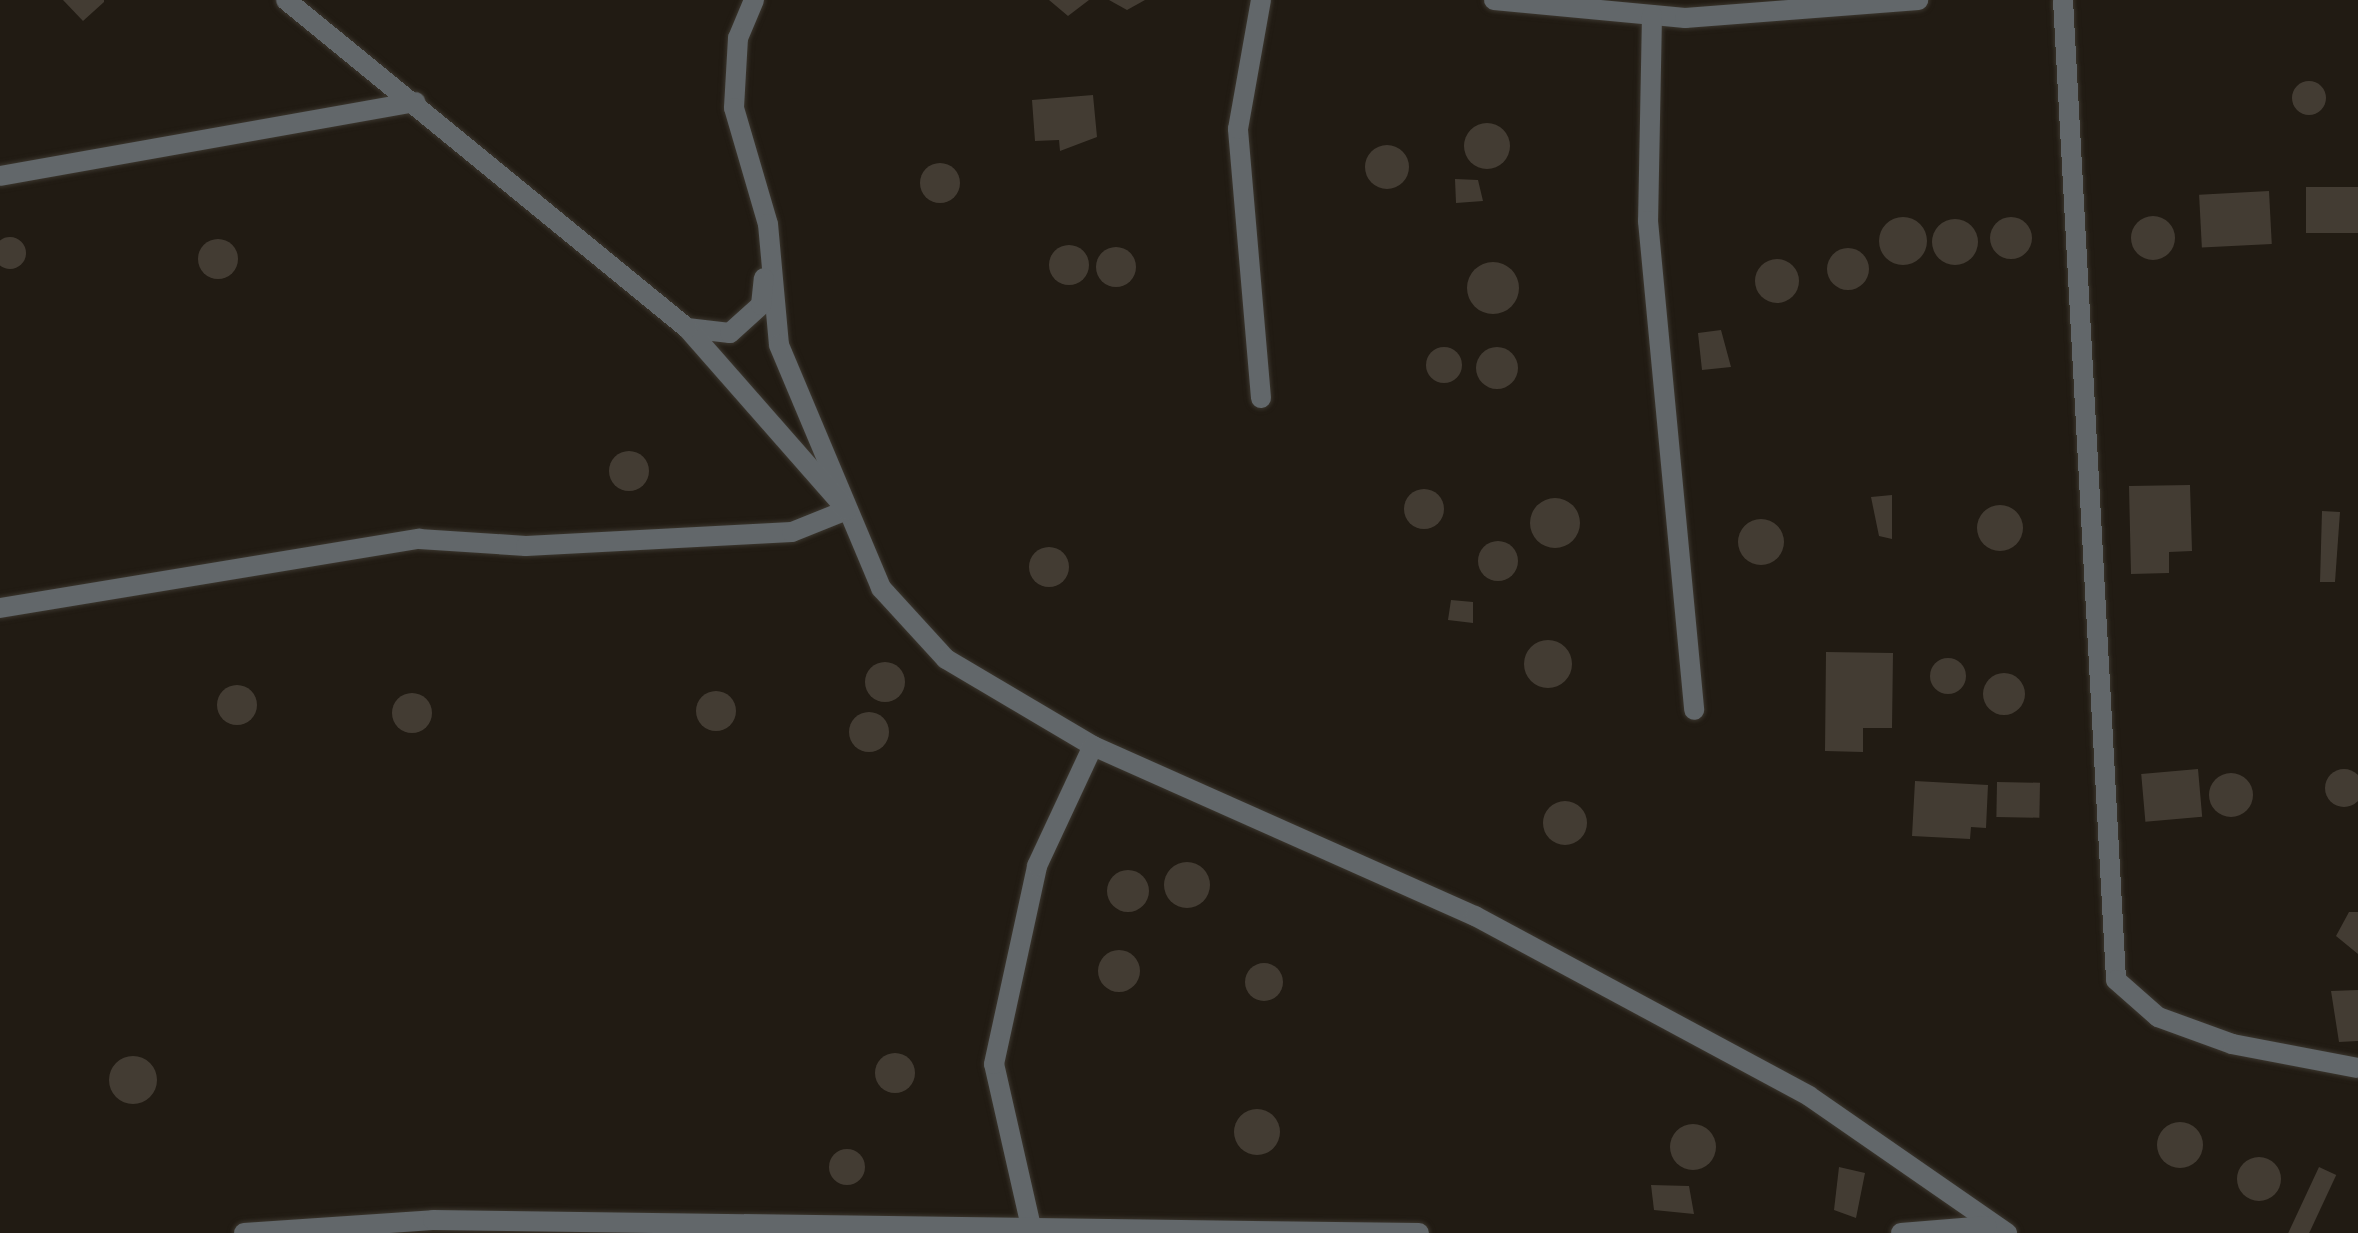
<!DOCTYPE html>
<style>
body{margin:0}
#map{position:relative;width:2358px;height:1233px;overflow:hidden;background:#211b13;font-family:"PT Sans Narrow",sans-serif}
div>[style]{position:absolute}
.building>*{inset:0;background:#433c33;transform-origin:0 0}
.round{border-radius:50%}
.roads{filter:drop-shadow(0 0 2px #3b362e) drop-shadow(0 0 2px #3b362e)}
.minor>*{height:20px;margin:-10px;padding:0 10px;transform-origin:10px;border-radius:10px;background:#62676a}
span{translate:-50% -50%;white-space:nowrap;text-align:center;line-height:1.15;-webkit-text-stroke:9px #211b13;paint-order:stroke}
</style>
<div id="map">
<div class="building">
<div style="clip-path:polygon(63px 0,104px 0,104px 2px,83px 21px)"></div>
<div style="clip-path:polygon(1049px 0,1089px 0,1068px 16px)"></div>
<div style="clip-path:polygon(1109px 0,1145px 0,1127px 10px)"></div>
<div class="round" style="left:2292px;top:81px;width:34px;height:34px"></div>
<div style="clip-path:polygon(1093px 95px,1097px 137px,1060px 151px,1059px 140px,1035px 141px,1032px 100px)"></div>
<div class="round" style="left:1464px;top:123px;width:46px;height:46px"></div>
<div class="round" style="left:1365px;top:145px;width:44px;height:44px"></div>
<div class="round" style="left:920px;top:163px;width:40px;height:40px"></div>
<div style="clip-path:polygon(1455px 179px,1478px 180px,1483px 201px,1456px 203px)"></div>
<div style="left:2358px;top:187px;width:46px;height:52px;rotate:90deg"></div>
<div style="left:2269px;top:191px;width:53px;height:70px;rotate:87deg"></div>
<div class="round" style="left:2131px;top:216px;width:44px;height:44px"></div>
<div class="round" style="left:1879px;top:217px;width:48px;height:48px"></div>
<div class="round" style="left:1990px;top:217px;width:42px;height:42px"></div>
<div class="round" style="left:1932px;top:219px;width:46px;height:46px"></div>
<div class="round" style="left:-6px;top:237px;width:32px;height:32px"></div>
<div class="round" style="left:198px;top:239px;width:40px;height:40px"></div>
<div class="round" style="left:1049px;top:245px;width:40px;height:40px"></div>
<div class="round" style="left:1096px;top:247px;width:40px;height:40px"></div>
<div class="round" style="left:1827px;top:248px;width:42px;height:42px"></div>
<div class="round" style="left:1755px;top:259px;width:44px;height:44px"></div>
<div class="round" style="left:1467px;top:262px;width:52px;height:52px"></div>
<div style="clip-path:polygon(1721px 330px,1731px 367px,1702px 370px,1698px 333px)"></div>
<div class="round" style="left:1476px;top:347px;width:42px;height:42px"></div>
<div class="round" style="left:1426px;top:347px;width:36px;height:36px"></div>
<div class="round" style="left:609px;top:451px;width:40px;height:40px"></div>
<div style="clip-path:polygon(2190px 485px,2192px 551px,2169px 552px,2169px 573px,2131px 574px,2129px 486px)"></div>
<div class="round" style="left:1404px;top:489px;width:40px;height:40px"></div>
<div style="clip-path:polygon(1892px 495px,1892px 539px,1879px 536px,1871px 497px)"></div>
<div class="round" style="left:1530px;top:498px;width:50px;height:50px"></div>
<div class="round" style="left:1977px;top:505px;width:46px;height:46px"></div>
<div style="clip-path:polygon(2322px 511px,2340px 512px,2335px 582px,2320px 582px)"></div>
<div class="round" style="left:1738px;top:519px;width:46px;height:46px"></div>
<div class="round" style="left:1478px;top:541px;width:40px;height:40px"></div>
<div class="round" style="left:1029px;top:547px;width:40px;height:40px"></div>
<div style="clip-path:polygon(1451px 600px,1473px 602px,1473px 623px,1448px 620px)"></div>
<div class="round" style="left:1524px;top:640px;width:48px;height:48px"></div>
<div style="clip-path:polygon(1826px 652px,1893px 653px,1892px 728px,1863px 728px,1863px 752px,1825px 751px)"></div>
<div class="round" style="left:1930px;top:658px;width:36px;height:36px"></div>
<div class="round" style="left:865px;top:662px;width:40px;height:40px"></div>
<div class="round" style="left:1983px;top:673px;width:42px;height:42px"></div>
<div class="round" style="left:217px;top:685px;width:40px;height:40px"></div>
<div class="round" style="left:696px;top:691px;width:40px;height:40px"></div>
<div class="round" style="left:392px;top:693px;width:40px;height:40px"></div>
<div class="round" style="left:849px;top:712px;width:40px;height:40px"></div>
<div style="left:2198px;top:769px;width:48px;height:57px;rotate:85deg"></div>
<div class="round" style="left:2325px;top:769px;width:38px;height:38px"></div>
<div class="round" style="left:2209px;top:773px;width:44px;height:44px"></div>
<div style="clip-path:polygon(1915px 781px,1988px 785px,1986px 828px,1971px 827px,1970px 839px,1912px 836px)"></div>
<div style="left:1997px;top:782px;width:43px;height:35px;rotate:1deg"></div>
<div class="round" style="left:1543px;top:801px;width:44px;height:44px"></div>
<div class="round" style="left:1164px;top:862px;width:46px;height:46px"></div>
<div class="round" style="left:1107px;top:870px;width:42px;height:42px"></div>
<div style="clip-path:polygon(2349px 912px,2358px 912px,2358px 954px,2336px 936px)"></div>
<div class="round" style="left:1098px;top:950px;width:42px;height:42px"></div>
<div class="round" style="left:1245px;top:963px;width:38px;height:38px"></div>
<div style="clip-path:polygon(2358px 990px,2358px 1041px,2339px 1042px,2331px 991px)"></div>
<div class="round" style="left:875px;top:1053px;width:40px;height:40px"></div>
<div class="round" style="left:109px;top:1056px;width:48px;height:48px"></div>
<div class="round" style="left:1234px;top:1109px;width:46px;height:46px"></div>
<div class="round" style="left:2157px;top:1122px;width:46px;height:46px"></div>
<div class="round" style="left:1670px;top:1124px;width:46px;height:46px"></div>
<div class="round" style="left:829px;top:1149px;width:36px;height:36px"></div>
<div class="round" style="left:2237px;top:1157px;width:44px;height:44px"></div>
<div style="clip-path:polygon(1839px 1167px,1865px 1173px,1856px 1218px,1834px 1210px)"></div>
<div style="left:2319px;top:1167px;width:19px;height:73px;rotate:25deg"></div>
<div style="clip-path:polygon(1651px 1185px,1689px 1186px,1694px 1214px,1654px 1210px)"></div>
</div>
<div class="roads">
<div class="minor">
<div style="left:754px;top:0;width:41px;rotate:112.8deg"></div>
<div style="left:738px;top:38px;width:70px;rotate:93.3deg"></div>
<div style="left:734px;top:108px;width:121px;rotate:73.7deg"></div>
<div style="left:768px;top:224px;width:121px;rotate:84.8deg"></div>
<div style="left:779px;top:345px;width:264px;rotate:67.2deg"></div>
<div style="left:881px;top:588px;width:96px;rotate:47.5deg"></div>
<div style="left:946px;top:659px;width:171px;rotate:30.6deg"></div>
<div style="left:1093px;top:746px;width:418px;rotate:24deg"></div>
<div style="left:1475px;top:916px;width:379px;rotate:28.3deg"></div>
<div style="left:1809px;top:1096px;width:241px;rotate:34.7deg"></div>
<div style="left:1494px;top:0;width:192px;rotate:5.4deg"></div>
<div style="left:1685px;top:18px;width:234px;rotate:-4.4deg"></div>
<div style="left:2063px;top:0;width:981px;rotate:86.9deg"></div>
<div style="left:2116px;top:980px;width:56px;rotate:41.4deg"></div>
<div style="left:2158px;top:1017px;width:79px;rotate:20deg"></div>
<div style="left:2232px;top:1044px;width:128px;rotate:10.8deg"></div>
<div style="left:1652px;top:15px;width:206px;rotate:91.1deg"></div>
<div style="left:1648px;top:221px;width:491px;rotate:84.6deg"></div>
<div style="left:0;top:176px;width:422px;rotate:-10.1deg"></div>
<div style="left:687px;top:328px;width:43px;rotate:6.6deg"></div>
<div style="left:730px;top:333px;width:42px;rotate:-42.1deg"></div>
<div style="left:761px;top:305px;width:27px;rotate:-84deg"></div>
<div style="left:1261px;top:398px;width:270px;rotate:-94.9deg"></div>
<div style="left:1238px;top:129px;width:131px;rotate:-79.9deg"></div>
<div style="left:0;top:608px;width:425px;rotate:-9.4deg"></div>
<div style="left:419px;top:539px;width:107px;rotate:3.7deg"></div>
<div style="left:526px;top:546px;width:266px;rotate:-3deg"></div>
<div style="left:792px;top:532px;width:59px;rotate:-21.8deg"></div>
<div style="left:847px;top:510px;width:242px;rotate:-131.3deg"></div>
<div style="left:687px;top:328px;width:518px;rotate:-140.72deg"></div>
<div style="left:1032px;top:1231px;width:171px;rotate:-102.8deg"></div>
<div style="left:994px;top:1064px;width:203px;rotate:-77.7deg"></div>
<div style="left:1037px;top:866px;width:132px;rotate:-65deg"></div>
<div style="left:244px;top:1233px;width:189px;rotate:-3.9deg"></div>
<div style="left:433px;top:1220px;width:986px;rotate:0.76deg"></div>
<div style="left:1901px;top:1233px;width:86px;rotate:-4.7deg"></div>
</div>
</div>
</div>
